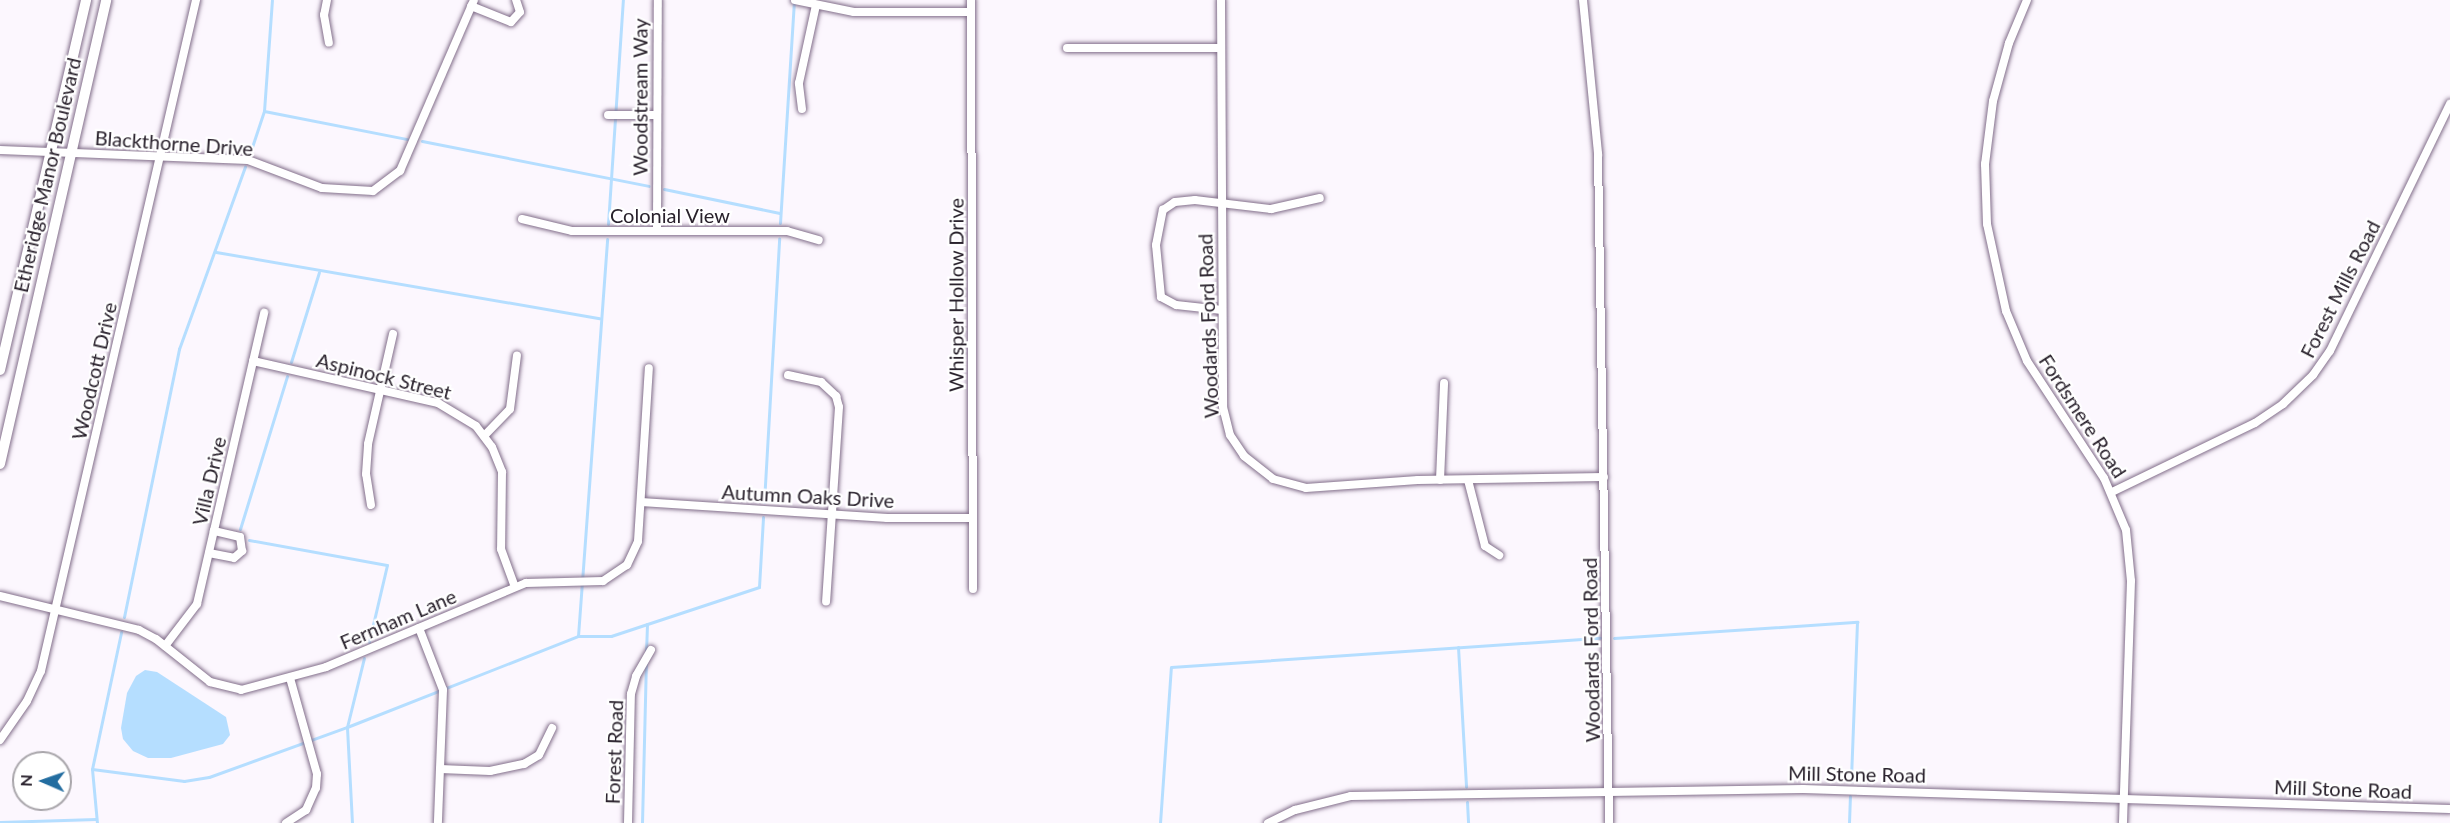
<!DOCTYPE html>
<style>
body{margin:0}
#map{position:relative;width:2450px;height:823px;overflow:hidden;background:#fcf7fe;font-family:Lato,sans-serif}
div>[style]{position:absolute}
.water>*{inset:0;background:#b5deff}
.stream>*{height:3px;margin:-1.5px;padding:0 1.5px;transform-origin:1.5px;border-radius:1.5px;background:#b5deff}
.roads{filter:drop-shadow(0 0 2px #826e8a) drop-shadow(0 0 2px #826e8a)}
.street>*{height:8px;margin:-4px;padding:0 4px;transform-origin:4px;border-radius:4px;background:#fff}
.secondary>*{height:10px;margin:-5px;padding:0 5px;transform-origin:5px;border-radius:5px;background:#fff}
span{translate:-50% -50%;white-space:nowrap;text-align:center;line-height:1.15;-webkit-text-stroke:4.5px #fff;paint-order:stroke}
.street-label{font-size:20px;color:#29212c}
.north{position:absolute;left:12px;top:751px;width:60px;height:60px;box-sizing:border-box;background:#fff;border:2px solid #a9a6ab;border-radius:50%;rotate:272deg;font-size:16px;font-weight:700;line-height:24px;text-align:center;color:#29212c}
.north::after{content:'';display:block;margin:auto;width:21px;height:27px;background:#236da0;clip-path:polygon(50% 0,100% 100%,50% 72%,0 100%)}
</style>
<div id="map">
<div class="water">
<div style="clip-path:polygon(145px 670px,157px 672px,226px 717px,230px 735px,223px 744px,171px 758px,148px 758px,133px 751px,123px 739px,121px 728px,127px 693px,136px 676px)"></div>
</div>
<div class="stream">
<div style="left:264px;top:111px;width:146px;rotate:11.1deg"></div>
<div style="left:422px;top:141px;width:231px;rotate:11.2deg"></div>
<div style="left:250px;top:153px;width:44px;rotate:-71.6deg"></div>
<div style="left:264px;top:111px;width:111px;rotate:-85.9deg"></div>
<div style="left:664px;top:189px;width:118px;rotate:11.7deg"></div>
<div style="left:780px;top:223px;width:221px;rotate:-86.4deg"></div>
<div style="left:608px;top:224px;width:225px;rotate:-86.2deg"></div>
<div style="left:216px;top:252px;width:389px;rotate:9.8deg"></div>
<div style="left:291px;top:362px;width:94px;rotate:-72.7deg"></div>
<div style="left:764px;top:502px;width:264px;rotate:-86.7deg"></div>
<div style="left:240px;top:529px;width:160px;rotate:-72.9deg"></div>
<div style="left:249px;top:540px;width:140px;rotate:10.3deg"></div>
<div style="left:387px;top:565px;width:79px;rotate:103.2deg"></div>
<div style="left:124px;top:617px;width:274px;rotate:-78.4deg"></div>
<div style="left:179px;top:349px;width:194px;rotate:-70.1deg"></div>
<div style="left:578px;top:636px;width:398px;rotate:-85.8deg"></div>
<div style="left:1614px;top:638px;width:244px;rotate:-3.8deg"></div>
<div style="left:1857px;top:622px;width:159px;rotate:92.2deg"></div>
<div style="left:1458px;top:647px;width:140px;rotate:86.7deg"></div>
<div style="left:646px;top:653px;width:29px;rotate:-88deg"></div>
<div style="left:92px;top:769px;width:93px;rotate:7.4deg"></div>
<div style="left:184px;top:781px;width:25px;rotate:-9deg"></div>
<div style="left:209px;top:777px;width:147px;rotate:-19.9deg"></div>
<div style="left:347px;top:727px;width:248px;rotate:-21.5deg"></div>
<div style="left:578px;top:636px;width:33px"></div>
<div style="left:611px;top:636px;width:156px;rotate:-18.3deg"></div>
<div style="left:759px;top:587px;width:70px;rotate:-86.7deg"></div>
<div style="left:1467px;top:802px;width:21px;rotate:87deg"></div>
<div style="left:0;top:822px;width:96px;rotate:-1.8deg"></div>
<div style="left:97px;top:823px;width:54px;rotate:-95.3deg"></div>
<div style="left:92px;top:769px;width:140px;rotate:-78deg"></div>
<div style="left:352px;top:823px;width:96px;rotate:-93deg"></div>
<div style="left:347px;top:727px;width:71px;rotate:-76.2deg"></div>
<div style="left:642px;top:823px;width:160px;rotate:-88.6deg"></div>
<div style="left:1160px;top:823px;width:156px;rotate:-86deg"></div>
<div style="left:1171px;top:667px;width:430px;rotate:-3.9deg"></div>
<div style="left:1849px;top:823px;width:27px;rotate:-88deg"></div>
</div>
<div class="roads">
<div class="street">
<div style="left:327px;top:0;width:15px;rotate:101deg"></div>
<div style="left:324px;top:15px;width:28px;rotate:80deg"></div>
<div style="left:795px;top:0;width:60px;rotate:11.5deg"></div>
<div style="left:854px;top:12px;width:117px"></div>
<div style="left:971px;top:0;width:589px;rotate:89.81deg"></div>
<div style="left:1221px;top:0;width:407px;rotate:89.7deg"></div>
<div style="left:1223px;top:407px;width:29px;rotate:76deg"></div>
<div style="left:1230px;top:435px;width:25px;rotate:56deg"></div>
<div style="left:1244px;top:456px;width:37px;rotate:38deg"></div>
<div style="left:1273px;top:479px;width:34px;rotate:15deg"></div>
<div style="left:1306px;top:488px;width:112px;rotate:-4.1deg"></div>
<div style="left:1418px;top:480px;width:186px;rotate:-0.9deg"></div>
<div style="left:1583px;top:0;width:155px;rotate:84.4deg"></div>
<div style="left:1598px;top:154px;width:669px;rotate:89.06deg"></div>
<div style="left:2027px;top:0;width:47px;rotate:112.7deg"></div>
<div style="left:2009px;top:43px;width:60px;rotate:105.4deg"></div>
<div style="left:1993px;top:101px;width:64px;rotate:97.2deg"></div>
<div style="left:1985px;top:164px;width:60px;rotate:88.1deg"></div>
<div style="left:1987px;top:224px;width:89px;rotate:77.7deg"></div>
<div style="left:2006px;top:311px;width:54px;rotate:67.2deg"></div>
<div style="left:2027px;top:361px;width:140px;rotate:56.7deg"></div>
<div style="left:2104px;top:478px;width:56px;rotate:67.1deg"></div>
<div style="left:2126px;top:530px;width:51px;rotate:84.4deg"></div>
<div style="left:2131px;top:581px;width:242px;rotate:91.9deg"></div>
<div style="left:471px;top:6px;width:43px;rotate:21.8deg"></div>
<div style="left:511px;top:22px;width:13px;rotate:-48deg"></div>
<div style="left:520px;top:12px;width:13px;rotate:-108deg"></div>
<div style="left:1067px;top:48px;width:154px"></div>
<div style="left:802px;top:109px;width:26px;rotate:-97deg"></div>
<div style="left:799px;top:83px;width:80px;rotate:-77.7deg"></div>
<div style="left:608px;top:115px;width:48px"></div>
<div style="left:0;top:150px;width:248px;rotate:2.3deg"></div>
<div style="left:248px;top:160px;width:79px;rotate:20.7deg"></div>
<div style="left:322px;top:188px;width:51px;rotate:3.4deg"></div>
<div style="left:373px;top:191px;width:34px;rotate:-37deg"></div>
<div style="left:400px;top:171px;width:186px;rotate:-66.6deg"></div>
<div style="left:522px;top:219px;width:51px;rotate:13.5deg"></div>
<div style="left:572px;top:231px;width:215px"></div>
<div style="left:787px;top:231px;width:33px;rotate:16deg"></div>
<div style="left:657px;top:231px;width:231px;rotate:-89.8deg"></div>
<div style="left:1222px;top:310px;width:46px;rotate:-173.8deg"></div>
<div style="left:1176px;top:305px;width:17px;rotate:-152deg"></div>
<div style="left:1161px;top:297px;width:52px;rotate:-95.5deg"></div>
<div style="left:1156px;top:245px;width:36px;rotate:-79deg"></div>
<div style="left:1163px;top:210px;width:14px;rotate:-34deg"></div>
<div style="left:1175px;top:202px;width:20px;rotate:-6deg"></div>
<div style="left:1195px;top:200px;width:77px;rotate:6.8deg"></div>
<div style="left:1271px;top:209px;width:50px;rotate:-12.7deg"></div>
<div style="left:253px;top:361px;width:190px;rotate:12.8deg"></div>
<div style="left:438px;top:403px;width:44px;rotate:31.2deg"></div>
<div style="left:476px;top:426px;width:26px;rotate:53deg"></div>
<div style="left:492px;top:447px;width:27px;rotate:68deg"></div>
<div style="left:502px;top:472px;width:77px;rotate:90.7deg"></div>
<div style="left:501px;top:549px;width:40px;rotate:69.8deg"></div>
<div style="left:788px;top:375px;width:34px;rotate:12deg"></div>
<div style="left:821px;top:382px;width:21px;rotate:43deg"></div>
<div style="left:836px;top:396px;width:11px;rotate:75deg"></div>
<div style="left:839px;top:407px;width:195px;rotate:93.8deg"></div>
<div style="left:484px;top:436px;width:37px;rotate:-46deg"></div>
<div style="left:510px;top:409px;width:54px;rotate:-82.6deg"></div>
<div style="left:1440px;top:480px;width:97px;rotate:-87.6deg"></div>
<div style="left:1468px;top:480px;width:68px;rotate:75.6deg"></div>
<div style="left:1485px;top:546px;width:17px;rotate:33deg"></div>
<div style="left:2112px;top:492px;width:159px;rotate:-25.8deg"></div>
<div style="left:2255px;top:423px;width:34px;rotate:-34deg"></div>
<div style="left:2283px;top:404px;width:42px;rotate:-44deg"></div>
<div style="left:2313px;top:375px;width:29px;rotate:-55deg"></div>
<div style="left:2330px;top:351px;width:275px;rotate:-64.1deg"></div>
<div style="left:641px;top:502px;width:247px;rotate:3.7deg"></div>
<div style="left:887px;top:518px;width:86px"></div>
<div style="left:371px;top:505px;width:31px;rotate:-99deg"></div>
<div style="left:366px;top:474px;width:30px;rotate:-86deg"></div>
<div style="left:368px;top:444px;width:113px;rotate:-77.2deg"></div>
<div style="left:209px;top:553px;width:25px;rotate:11deg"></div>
<div style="left:234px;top:558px;width:11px;rotate:-41deg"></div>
<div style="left:242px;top:551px;width:14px;rotate:-98deg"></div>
<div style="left:240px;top:537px;width:27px;rotate:-167deg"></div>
<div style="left:0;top:596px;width:143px;rotate:13.7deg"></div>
<div style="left:139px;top:630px;width:19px;rotate:28deg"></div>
<div style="left:156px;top:639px;width:69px;rotate:38.5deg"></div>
<div style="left:210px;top:682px;width:32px;rotate:14deg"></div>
<div style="left:241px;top:690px;width:88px;rotate:-15.1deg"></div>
<div style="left:326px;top:667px;width:217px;rotate:-22.8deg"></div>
<div style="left:526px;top:583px;width:77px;rotate:-1.5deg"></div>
<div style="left:603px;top:581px;width:29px;rotate:-34deg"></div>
<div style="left:627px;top:565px;width:26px;rotate:-65deg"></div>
<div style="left:638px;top:541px;width:173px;rotate:-86.4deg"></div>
<div style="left:419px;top:628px;width:66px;rotate:68.8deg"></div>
<div style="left:443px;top:690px;width:133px;rotate:92.2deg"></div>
<div style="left:165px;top:646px;width:53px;rotate:-52.7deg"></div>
<div style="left:197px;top:604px;width:299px;rotate:-77deg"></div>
<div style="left:0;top:740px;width:47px;rotate:-55.3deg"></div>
<div style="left:27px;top:701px;width:33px;rotate:-65deg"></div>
<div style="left:41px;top:671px;width:689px;rotate:-76.99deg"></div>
<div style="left:440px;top:769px;width:50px;rotate:2.3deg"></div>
<div style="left:490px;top:771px;width:35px;rotate:-12deg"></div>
<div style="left:524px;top:764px;width:17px;rotate:-31deg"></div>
<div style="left:539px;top:755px;width:30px;rotate:-64deg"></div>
<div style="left:286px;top:823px;width:24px;rotate:-33deg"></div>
<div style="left:306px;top:810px;width:24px;rotate:-66deg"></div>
<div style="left:316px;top:788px;width:14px;rotate:-86deg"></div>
<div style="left:317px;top:774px;width:100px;rotate:-105.7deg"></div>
<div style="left:628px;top:823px;width:129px;rotate:-88.7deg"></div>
<div style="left:631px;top:694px;width:19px;rotate:-74deg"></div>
<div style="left:636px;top:676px;width:30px;rotate:-60deg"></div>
<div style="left:1268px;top:823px;width:30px;rotate:-26deg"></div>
<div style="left:1295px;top:810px;width:58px;rotate:-14deg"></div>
<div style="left:1351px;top:796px;width:452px;rotate:-0.9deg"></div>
<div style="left:1803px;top:789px;width:647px;rotate:1.77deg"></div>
</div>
<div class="secondary">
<div style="left:0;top:370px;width:380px;rotate:-76.9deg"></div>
<div style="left:0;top:464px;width:476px;rotate:-77.1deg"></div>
</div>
</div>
<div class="street-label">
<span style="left:640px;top:97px;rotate:-90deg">Woodstream Way</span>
<span style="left:174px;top:143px;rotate:4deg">Blackthorne Drive</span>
<span style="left:47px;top:175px;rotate:-77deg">Etheridge Manor Boulevard</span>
<span style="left:670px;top:215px">Colonial View</span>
<span style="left:2340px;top:289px;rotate:-63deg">Forest Mills Road</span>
<span style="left:956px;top:295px;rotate:-90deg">Whisper Hollow Drive</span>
<span style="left:1208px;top:326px;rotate:-92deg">Woodards Ford Road</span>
<span style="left:94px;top:371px;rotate:-77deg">Woodcott Drive</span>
<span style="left:384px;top:376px;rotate:14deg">Aspinock Street</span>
<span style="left:2083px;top:416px;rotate:57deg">Fordsmere Road</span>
<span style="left:209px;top:481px;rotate:-77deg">Villa Drive</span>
<span style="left:808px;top:496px;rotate:3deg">Autumn Oaks Drive</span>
<span style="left:398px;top:619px;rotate:-23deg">Fernham Lane</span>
<span style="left:1591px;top:650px;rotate:-91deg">Woodards Ford Road</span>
<span style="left:614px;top:752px;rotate:-88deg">Forest Road</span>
<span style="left:1857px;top:774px;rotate:1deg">Mill Stone Road</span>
<span style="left:2343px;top:789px;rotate:2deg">Mill Stone Road</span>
</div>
<div class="north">N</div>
</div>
